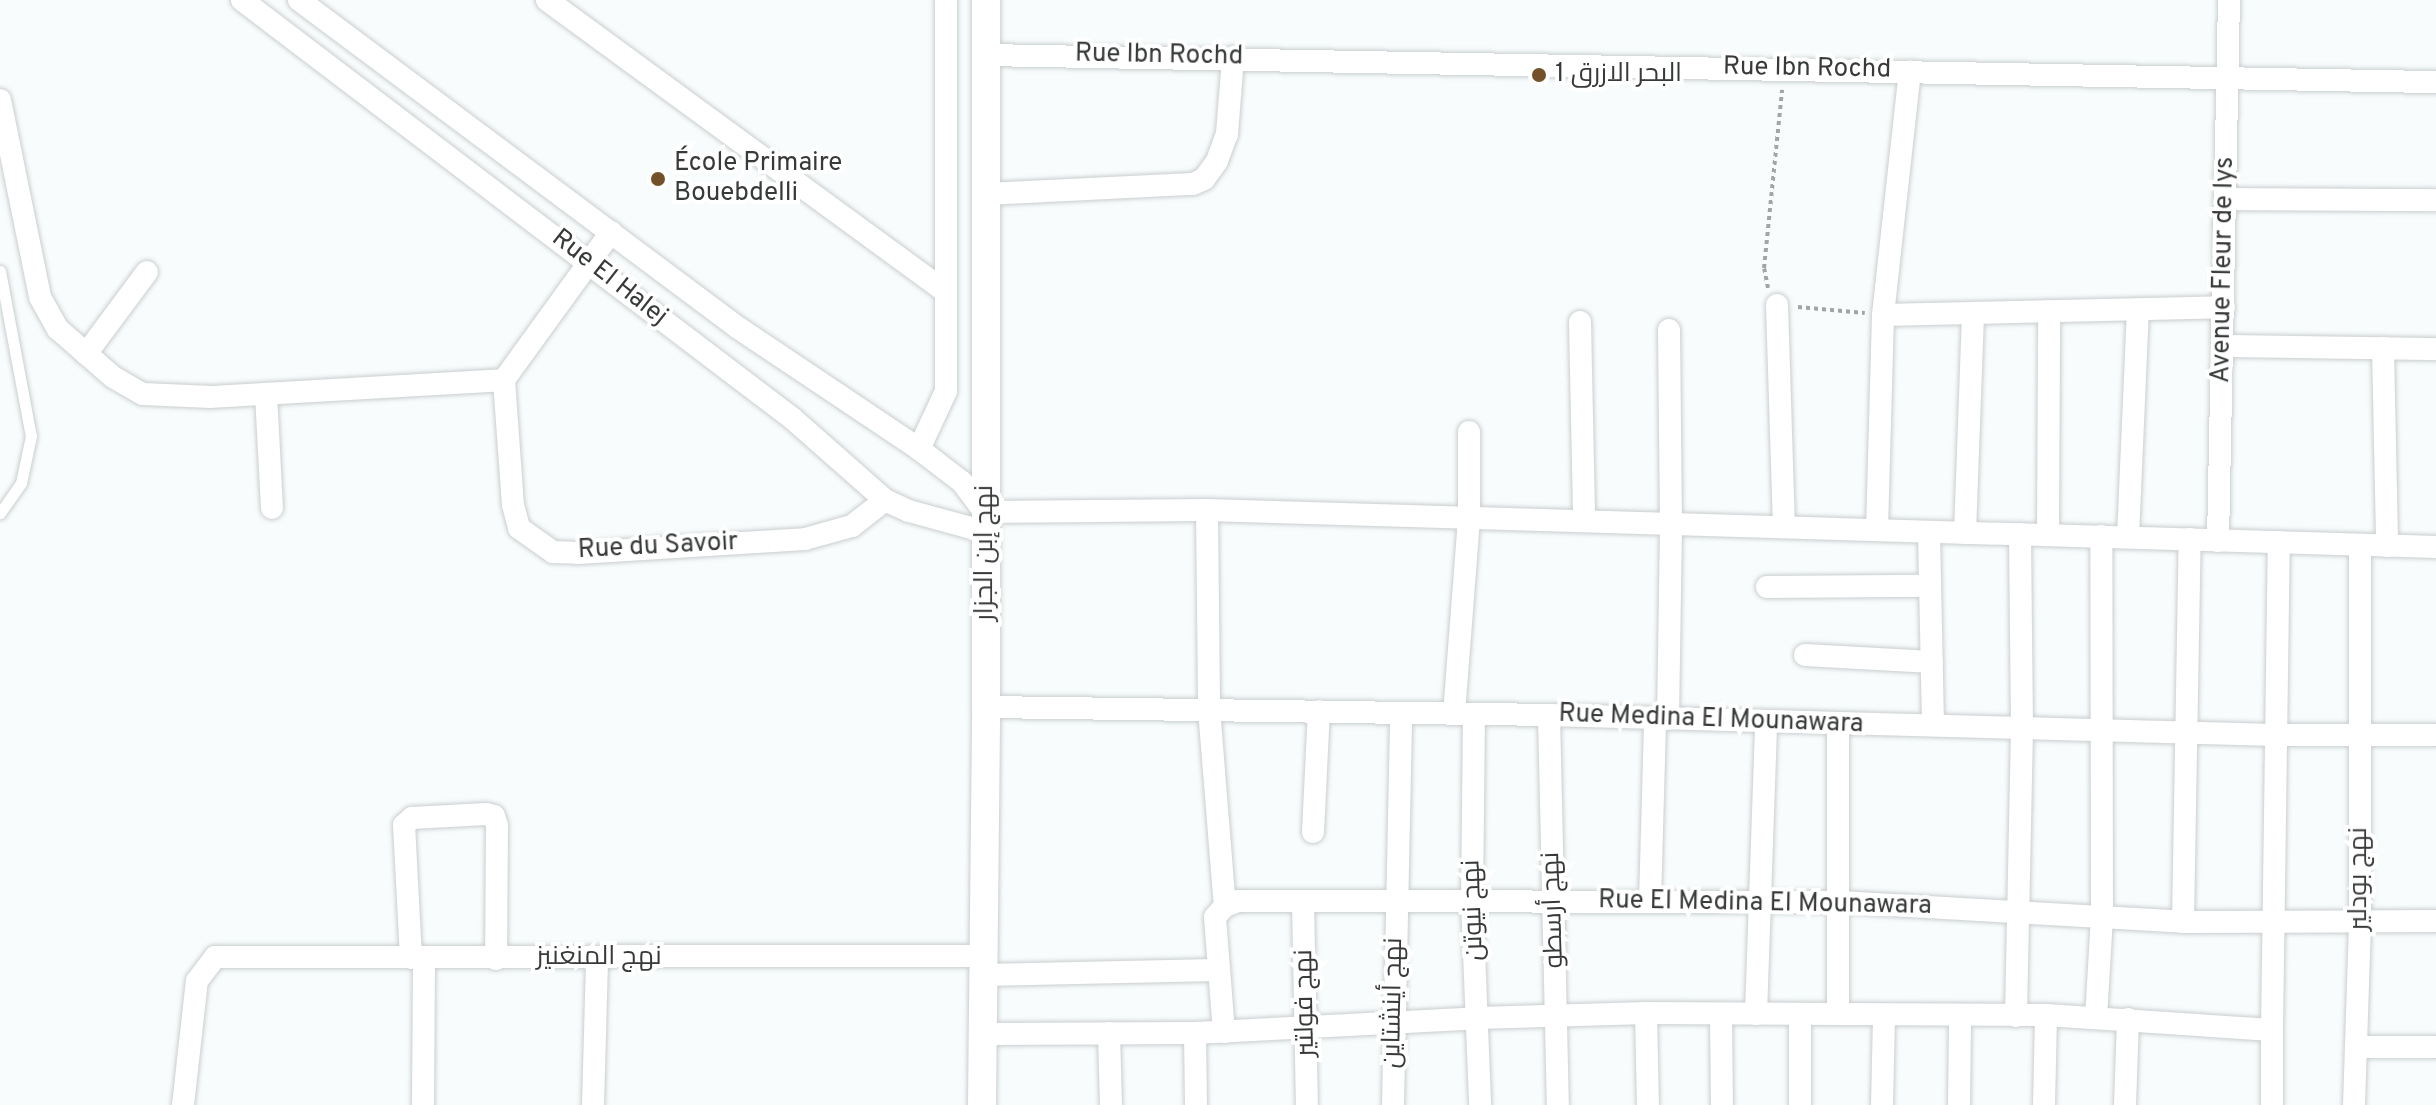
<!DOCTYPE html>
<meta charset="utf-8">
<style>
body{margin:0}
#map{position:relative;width:2436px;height:1105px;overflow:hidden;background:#f8fcfd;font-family:Overpass,Cairo,sans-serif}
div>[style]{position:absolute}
.path>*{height:4px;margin-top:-2px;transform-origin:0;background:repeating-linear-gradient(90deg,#a2a5a6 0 4px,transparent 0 8px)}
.roads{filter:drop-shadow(0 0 2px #cacecf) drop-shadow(0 0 2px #cacecf)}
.service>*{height:11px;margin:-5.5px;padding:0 5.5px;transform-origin:5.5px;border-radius:5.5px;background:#fff}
.minor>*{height:22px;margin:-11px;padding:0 11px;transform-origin:11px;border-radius:11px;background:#fff}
.tertiary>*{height:28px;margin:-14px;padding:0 14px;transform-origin:14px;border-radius:14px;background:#fff}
.dots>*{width:22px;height:22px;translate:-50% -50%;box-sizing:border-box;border:4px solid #fff;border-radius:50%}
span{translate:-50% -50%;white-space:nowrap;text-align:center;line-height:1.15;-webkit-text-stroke:8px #fff;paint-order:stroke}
.street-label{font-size:26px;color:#383a3a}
.poi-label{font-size:26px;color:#383a3a}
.left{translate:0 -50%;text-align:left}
</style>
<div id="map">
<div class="path">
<div style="left:1768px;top:288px;width:20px;rotate:-101deg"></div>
<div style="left:1764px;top:268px;width:179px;rotate:-84.2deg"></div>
<div style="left:1798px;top:307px;width:67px;rotate:5.1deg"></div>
</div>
<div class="roads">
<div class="service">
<div style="left:0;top:271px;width:168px;rotate:79.4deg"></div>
<div style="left:31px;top:436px;width:48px;rotate:102deg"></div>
<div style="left:21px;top:483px;width:37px;rotate:125deg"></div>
</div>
<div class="minor">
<div style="left:242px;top:0;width:692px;rotate:37.25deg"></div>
<div style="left:793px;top:419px;width:123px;rotate:41.4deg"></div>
<div style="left:885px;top:500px;width:26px;rotate:25deg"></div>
<div style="left:909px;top:511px;width:80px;rotate:15.3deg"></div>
<div style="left:299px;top:0;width:547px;rotate:36.74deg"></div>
<div style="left:737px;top:327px;width:219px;rotate:33.8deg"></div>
<div style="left:919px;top:449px;width:54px;rotate:37.5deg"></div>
<div style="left:962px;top:482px;width:38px;rotate:53deg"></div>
<div style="left:985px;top:512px;width:222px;rotate:-0.5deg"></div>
<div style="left:1207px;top:510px;width:1230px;rotate:1.72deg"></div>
<div style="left:547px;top:0;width:493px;rotate:36.2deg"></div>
<div style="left:985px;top:55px;width:1451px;rotate:1.07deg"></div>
<div style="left:0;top:100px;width:201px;rotate:78.5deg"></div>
<div style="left:40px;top:297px;width:37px;rotate:61deg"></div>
<div style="left:58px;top:329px;width:73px;rotate:41.1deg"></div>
<div style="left:113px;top:377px;width:34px;rotate:30deg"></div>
<div style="left:143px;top:394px;width:68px;rotate:2.5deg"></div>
<div style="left:211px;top:397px;width:293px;rotate:-3.3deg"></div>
<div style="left:986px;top:194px;width:207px;rotate:-2.8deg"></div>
<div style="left:1193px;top:184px;width:12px;rotate:-24deg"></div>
<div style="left:1204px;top:179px;width:22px;rotate:-54deg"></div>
<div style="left:1217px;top:161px;width:29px;rotate:-70deg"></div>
<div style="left:1227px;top:134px;width:77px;rotate:-85.5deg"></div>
<div style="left:2226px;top:199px;width:210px;rotate:0.3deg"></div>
<div style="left:611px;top:232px;width:183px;rotate:125.9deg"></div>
<div style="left:504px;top:380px;width:125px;rotate:85.9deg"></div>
<div style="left:513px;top:505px;width:24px;rotate:75deg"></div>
<div style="left:519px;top:528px;width:42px;rotate:35.2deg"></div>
<div style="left:553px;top:552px;width:25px;rotate:2deg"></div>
<div style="left:578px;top:553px;width:227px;rotate:-3.5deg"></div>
<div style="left:805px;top:539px;width:49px;rotate:-15.5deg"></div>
<div style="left:852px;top:526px;width:42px;rotate:-38.2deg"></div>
<div style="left:1777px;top:305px;width:222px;rotate:88.2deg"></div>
<div style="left:1883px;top:315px;width:341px;rotate:-1.3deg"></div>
<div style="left:1580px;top:322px;width:199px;rotate:88.8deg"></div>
<div style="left:2223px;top:346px;width:213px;rotate:0.8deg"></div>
<div style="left:2383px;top:348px;width:198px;rotate:88.8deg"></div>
<div style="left:86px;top:354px;width:102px;rotate:-53.4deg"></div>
<div style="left:266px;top:394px;width:114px;rotate:87deg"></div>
<div style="left:919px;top:449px;width:64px;rotate:-65deg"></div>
<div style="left:946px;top:391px;width:391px;rotate:-90deg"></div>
<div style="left:1207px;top:510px;width:199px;rotate:89.4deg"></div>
<div style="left:1209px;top:709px;width:198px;rotate:85.4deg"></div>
<div style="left:1877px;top:530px;width:215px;rotate:-88.4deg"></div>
<div style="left:1883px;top:315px;width:245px;rotate:-83.7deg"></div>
<div style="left:1929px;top:533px;width:192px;rotate:88.8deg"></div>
<div style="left:1965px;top:533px;width:220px;rotate:-87.9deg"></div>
<div style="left:2048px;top:535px;width:224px;rotate:-89.7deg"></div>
<div style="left:2128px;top:537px;width:228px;rotate:-87.5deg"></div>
<div style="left:2218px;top:541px;width:541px;rotate:-88.84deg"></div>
<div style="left:1767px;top:587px;width:163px;rotate:-0.4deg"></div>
<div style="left:1805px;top:655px;width:127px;rotate:3.2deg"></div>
<div style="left:986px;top:707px;width:563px;rotate:0.81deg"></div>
<div style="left:1549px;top:715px;width:726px;rotate:1.58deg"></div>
<div style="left:2275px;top:735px;width:161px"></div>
<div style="left:1454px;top:714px;width:195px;rotate:-85.6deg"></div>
<div style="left:1469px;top:520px;width:88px;rotate:-90deg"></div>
<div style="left:1474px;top:714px;width:188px;rotate:90.6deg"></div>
<div style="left:1472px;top:902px;width:203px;rotate:87.7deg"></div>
<div style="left:1549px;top:715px;width:390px;rotate:88.7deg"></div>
<div style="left:1668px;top:719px;width:197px;rotate:-89.1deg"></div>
<div style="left:1671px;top:522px;width:192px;rotate:-90.6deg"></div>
<div style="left:1313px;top:832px;width:121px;rotate:-87.2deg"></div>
<div style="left:1303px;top:901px;width:204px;rotate:88.9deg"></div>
<div style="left:1650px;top:902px;width:183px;rotate:-88.4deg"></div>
<div style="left:2183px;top:922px;width:383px;rotate:-89deg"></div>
<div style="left:411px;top:958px;width:133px;rotate:-93deg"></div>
<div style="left:404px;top:825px;width:11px;rotate:-41deg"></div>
<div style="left:412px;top:818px;width:74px;rotate:-3.1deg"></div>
<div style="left:486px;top:814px;width:8px;rotate:14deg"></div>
<div style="left:494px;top:816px;width:10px;rotate:73deg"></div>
<div style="left:497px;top:826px;width:133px;rotate:90.4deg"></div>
<div style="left:983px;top:975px;width:234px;rotate:-1.2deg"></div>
<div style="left:1646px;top:1013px;width:92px;rotate:88.8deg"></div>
<div style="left:1721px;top:1014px;width:91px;rotate:89.4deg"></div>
<div style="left:1756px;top:1014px;width:292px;rotate:-88deg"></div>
<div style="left:1838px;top:1014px;width:289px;rotate:-90deg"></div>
<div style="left:2016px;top:1016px;width:289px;rotate:-88.8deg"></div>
<div style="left:2022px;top:727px;width:193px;rotate:-90.6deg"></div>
<div style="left:2096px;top:1018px;width:100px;rotate:-86.6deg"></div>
<div style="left:2102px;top:918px;width:382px;rotate:-90.1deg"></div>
<div style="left:1224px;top:1032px;width:115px;rotate:-94.5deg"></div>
<div style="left:1215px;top:917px;width:15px;rotate:-48deg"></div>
<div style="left:1225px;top:906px;width:14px;rotate:-21deg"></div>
<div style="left:1238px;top:901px;width:602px;rotate:0.1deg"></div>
<div style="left:1840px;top:902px;width:344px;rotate:3.3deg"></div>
<div style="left:2183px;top:922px;width:253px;rotate:-0.2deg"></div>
<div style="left:1109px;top:1033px;width:72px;rotate:88.4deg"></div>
<div style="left:1195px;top:1033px;width:72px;rotate:89.2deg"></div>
<div style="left:985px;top:1034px;width:210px;rotate:-0.3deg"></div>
<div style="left:1195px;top:1033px;width:283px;rotate:-3deg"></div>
<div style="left:1478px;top:1018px;width:168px;rotate:-1.7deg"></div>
<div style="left:1646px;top:1013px;width:400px;rotate:0.3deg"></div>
<div style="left:2046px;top:1015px;width:226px;rotate:3.8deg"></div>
<div style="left:2272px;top:1030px;width:488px;rotate:-89.2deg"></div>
<div style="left:2358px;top:1047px;width:78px"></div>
<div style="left:183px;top:1105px;width:125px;rotate:-83.6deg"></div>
<div style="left:197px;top:981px;width:30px;rotate:-53deg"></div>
<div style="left:215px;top:957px;width:769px;rotate:-0.07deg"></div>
<div style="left:423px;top:1105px;width:147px;rotate:-89.6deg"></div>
<div style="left:593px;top:1105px;width:146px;rotate:-88.4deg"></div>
<div style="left:1393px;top:1105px;width:392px;rotate:-88.8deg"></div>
<div style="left:1800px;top:1105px;width:91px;rotate:-90deg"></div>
<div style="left:1882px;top:1105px;width:90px;rotate:-88.7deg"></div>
<div style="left:1959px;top:1105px;width:88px;rotate:-89.3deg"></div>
<div style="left:2044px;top:1105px;width:90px;rotate:-88.7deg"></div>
<div style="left:2125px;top:1105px;width:86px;rotate:-88deg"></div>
<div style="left:2272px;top:1105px;width:75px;rotate:-90deg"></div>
<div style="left:2354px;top:1105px;width:184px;rotate:-88.1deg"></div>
<div style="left:2360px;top:921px;width:376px;rotate:-90deg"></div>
</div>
<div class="tertiary">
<div style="left:982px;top:1105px;width:398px;rotate:-89.4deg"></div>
<div style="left:986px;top:707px;width:707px;rotate:-90deg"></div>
</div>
</div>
<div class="dots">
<div style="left:1539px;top:75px;background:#745129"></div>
<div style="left:658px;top:179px;background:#745129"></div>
</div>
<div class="street-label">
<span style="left:1159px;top:56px;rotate:1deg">Rue Ibn Rochd</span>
<span style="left:1807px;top:69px;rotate:1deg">Rue Ibn Rochd</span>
<span style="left:2224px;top:270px;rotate:-89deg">Avenue Fleur de lys</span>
<span style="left:609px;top:278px;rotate:38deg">Rue El Halej</span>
<span style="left:658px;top:547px;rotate:-3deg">Rue du Savoir</span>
<span style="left:986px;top:553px;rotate:-90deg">نهج إبن الجزار</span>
<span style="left:1711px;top:720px;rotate:2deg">Rue Medina El Mounawara</span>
<span style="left:2360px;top:879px;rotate:-90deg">نهج بودلير</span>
<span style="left:1765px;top:904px;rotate:1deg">Rue El Medina El Mounawara</span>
<span style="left:1474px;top:910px;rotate:-92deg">نهج نيوتن</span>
<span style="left:1554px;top:910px;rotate:-92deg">نهج أرسطو</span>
<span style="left:599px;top:958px">نهج المنغنيز</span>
<span style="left:1306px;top:1003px;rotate:-91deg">نهج فولتير</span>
<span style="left:1394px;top:1003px;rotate:-89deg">نهج أينشتاين</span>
</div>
<div class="poi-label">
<span class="left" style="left:1555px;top:75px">1 البحر الازرق</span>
<span class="left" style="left:674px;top:179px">École Primaire<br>Bouebdelli</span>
</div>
</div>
